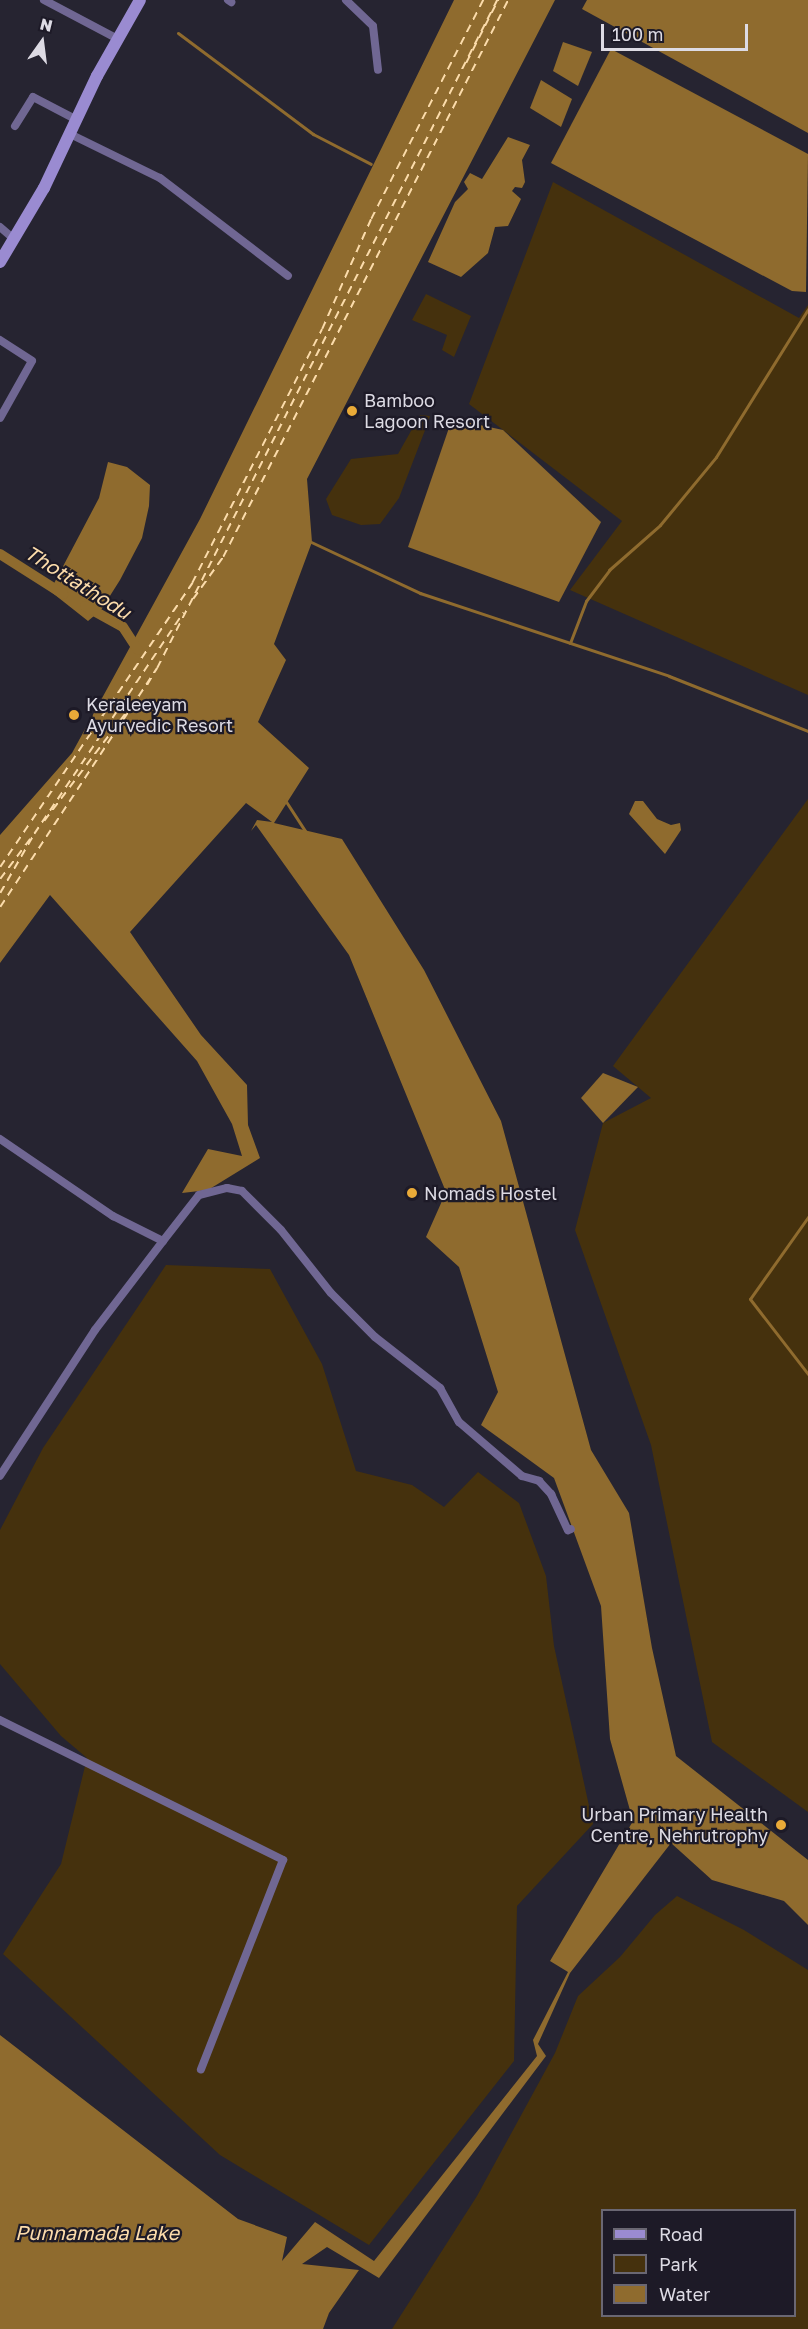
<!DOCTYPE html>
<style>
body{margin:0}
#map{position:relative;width:808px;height:2329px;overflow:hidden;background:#262431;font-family:"Golos Text",sans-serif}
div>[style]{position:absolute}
.green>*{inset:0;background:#45310d}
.water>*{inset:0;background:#8f6b2e}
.stream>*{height:3px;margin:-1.5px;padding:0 1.5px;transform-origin:1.5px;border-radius:1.5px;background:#8f6b2e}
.canal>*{height:10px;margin:-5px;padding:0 5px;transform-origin:5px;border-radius:5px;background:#8f6b2e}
.ferry>*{height:1.5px;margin-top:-0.75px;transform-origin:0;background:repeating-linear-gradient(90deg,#fcdcab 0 8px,transparent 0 14px)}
.minor>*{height:8px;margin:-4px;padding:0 4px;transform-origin:4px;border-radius:4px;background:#706793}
.secondary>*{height:12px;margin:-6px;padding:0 6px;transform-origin:6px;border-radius:6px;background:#9a8bd1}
.dots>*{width:16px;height:16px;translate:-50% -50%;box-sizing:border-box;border:3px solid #1d1a27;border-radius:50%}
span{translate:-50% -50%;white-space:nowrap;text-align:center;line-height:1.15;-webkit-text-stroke:4.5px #1d1a27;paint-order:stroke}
.poi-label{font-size:18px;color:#dddbe4}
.left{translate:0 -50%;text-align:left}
.right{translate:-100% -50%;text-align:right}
.water-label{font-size:20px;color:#fcdcab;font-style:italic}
.legend{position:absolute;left:601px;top:2209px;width:195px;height:108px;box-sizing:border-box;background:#1d1a27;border:2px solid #6a6773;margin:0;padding:8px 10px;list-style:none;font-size:18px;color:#dddbe4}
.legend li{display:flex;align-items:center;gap:12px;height:30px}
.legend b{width:30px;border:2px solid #6a6773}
.north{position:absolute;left:12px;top:12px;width:60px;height:60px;-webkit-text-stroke:4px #1d1a27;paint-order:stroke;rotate:14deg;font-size:16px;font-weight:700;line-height:24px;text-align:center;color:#dddbe4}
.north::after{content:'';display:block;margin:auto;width:21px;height:27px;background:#dddbe4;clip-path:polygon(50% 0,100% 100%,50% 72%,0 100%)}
.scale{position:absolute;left:601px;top:24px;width:147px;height:27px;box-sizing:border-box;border:3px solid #dddbe4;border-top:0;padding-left:8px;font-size:18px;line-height:21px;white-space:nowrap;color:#dddbe4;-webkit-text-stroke:4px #1d1a27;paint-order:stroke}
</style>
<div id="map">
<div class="green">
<div style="clip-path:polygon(553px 182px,799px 318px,808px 305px,808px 695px,570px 590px,622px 521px,469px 404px)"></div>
<div style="clip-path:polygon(426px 294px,471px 316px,454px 357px,442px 350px,447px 335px,412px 320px)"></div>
<div style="clip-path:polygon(420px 415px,430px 416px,427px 425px,399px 498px,380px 524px,361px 525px,332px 515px,326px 499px,351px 459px,398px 454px)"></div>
<div style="clip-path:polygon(808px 799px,808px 1812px,712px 1742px,651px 1445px,575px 1230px,603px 1123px,651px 1098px,613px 1066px)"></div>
<div style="clip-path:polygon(166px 1265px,270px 1269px,322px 1364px,356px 1471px,412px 1485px,444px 1507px,478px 1472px,519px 1503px,546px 1576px,554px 1646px,593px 1824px,517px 1906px,514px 2061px,369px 2245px,220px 2155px,3px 1954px,61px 1864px,87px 1758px,61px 1736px,0 1664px,0 1530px,43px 1448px)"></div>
<div style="clip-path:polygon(evenodd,677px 1896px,744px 1930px,808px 1970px,808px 2329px,392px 2329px,477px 2196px,555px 2053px,578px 1996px,620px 1957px,655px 1915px,677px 1896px,794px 2210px,794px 2316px,602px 2316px,602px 2210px,794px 2210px)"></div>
</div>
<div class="water">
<div style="clip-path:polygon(454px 0,555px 0,307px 479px,312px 542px,274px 644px,286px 660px,258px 722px,309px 768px,274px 823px,342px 839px,424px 970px,501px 1121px,591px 1450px,629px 1513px,652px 1648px,676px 1756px,808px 1860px,808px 1925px,784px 1901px,712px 1880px,671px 1843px,570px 1973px,538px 2044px,546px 2056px,379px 2278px,327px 2247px,302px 2264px,359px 2270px,329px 2313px,323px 2329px,0 2329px,0 2035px,238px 2219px,287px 2237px,282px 2261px,315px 2222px,374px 2261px,537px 2056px,533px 2040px,568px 1972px,550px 1961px,633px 1821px,610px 1739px,601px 1606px,554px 1478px,481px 1425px,498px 1392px,459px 1267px,426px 1237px,446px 1192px,349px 955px,256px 825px,251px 831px,257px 820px,272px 822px,246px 803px,130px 932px,201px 1035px,247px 1085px,248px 1125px,260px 1158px,208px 1190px,182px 1193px,208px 1149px,242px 1156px,232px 1124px,197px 1061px,50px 895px,0 963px,0 835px,72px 753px,200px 519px)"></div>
<div style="clip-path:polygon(587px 0,808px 0,808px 133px,582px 9px)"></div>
<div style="clip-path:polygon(563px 42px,592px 52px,578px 86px,553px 71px)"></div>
<div style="clip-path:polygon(611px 49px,808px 154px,806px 292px,792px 291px,551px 163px)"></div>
<div style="clip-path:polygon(541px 80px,572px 99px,561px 127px,530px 108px)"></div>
<div style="clip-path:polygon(508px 137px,530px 145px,522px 160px,525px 182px,522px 188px,515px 187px,512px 191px,521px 199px,508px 226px,495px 227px,488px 253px,461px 277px,428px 262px,455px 202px,468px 189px,464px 182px,470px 173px,482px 179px)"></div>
<div style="clip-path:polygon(452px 419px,503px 430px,601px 522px,559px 602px,408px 547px)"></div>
<div style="clip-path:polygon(108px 462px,127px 467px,150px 485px,149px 506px,142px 538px,120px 580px,101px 610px,88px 621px,50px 591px,99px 498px)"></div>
<div style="clip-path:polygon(635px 801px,643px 801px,657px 819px,671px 825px,680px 823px,681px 830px,665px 854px,629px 814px)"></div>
<div style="clip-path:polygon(603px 1073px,638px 1087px,603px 1123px,581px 1098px)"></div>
</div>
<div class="stream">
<div style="left:178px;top:33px;width:169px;rotate:36.8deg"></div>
<div style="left:313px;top:134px;width:65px;rotate:27.3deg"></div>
<div style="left:309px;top:541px;width:123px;rotate:25.1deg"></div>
<div style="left:420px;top:593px;width:262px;rotate:18.4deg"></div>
<div style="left:669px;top:676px;width:149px;rotate:21.6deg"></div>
<div style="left:570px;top:643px;width:45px;rotate:-69.1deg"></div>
<div style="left:586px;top:601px;width:39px;rotate:-53deg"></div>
<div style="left:609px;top:570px;width:68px;rotate:-41.4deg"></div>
<div style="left:660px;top:525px;width:88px;rotate:-50.5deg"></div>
<div style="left:716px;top:457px;width:174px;rotate:-58.1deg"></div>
<div style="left:285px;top:800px;width:44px;rotate:57deg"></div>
<div style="left:808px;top:1217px;width:100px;rotate:125.3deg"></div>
<div style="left:750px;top:1299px;width:95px;rotate:52.3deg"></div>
</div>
<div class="canal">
<div style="left:0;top:554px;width:75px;rotate:32.4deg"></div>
<div style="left:85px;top:606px;width:43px;rotate:28.9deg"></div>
<div style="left:123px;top:627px;width:27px;rotate:57deg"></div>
</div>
<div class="ferry">
<div style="left:466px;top:63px;width:71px;rotate:-63.1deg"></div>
<div style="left:193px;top:599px;width:52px;rotate:-54.5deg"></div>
<div style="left:223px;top:557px;width:626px;rotate:-62.9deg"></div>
<div style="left:147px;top:685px;width:10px;rotate:-61deg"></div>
<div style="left:44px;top:821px;width:139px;rotate:-52.9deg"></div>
<div style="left:0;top:867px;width:343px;rotate:-55.9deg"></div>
<div style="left:192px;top:583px;width:285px;rotate:-62.9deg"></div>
<div style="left:322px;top:329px;width:120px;rotate:-66deg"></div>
<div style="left:371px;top:219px;width:246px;rotate:-62.9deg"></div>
<div style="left:0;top:879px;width:50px;rotate:-53.1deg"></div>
<div style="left:0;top:893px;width:68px;rotate:-60deg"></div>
<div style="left:34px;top:834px;width:267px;rotate:-56deg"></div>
<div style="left:0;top:907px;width:286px;rotate:-56.7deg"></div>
<div style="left:157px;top:668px;width:750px;rotate:-63.02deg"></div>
</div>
<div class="minor">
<div style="left:44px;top:0;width:84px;rotate:27.8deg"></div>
<div style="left:228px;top:0;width:4px;rotate:34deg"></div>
<div style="left:346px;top:0;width:37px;rotate:44deg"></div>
<div style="left:373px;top:26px;width:44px;rotate:83.5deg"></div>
<div style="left:15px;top:126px;width:34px;rotate:-58deg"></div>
<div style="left:33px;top:97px;width:50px;rotate:27.6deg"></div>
<div style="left:70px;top:134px;width:100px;rotate:26.1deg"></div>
<div style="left:160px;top:178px;width:161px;rotate:37.4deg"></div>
<div style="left:0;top:227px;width:18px;rotate:41deg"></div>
<div style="left:0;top:340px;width:38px;rotate:33deg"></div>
<div style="left:32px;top:361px;width:65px;rotate:119.3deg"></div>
<div style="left:0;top:1139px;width:137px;rotate:34.3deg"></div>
<div style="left:113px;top:1216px;width:56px;rotate:26.6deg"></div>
<div style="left:163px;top:1241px;width:112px;rotate:127.4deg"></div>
<div style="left:95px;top:1330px;width:174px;rotate:123.1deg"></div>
<div style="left:163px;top:1241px;width:58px;rotate:-52deg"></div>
<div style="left:199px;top:1195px;width:29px;rotate:-14deg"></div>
<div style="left:227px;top:1188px;width:15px;rotate:11deg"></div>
<div style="left:242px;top:1191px;width:55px;rotate:45deg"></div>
<div style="left:281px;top:1230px;width:80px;rotate:51.6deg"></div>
<div style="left:331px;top:1293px;width:62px;rotate:45deg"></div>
<div style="left:375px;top:1337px;width:83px;rotate:38.1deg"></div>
<div style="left:440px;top:1388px;width:39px;rotate:61deg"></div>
<div style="left:459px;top:1422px;width:83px;rotate:40.6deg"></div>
<div style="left:522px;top:1476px;width:18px;rotate:16deg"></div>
<div style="left:539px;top:1481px;width:18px;rotate:47deg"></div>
<div style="left:551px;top:1494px;width:40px;rotate:65deg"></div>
<div style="left:568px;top:1530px;width:3px;rotate:-18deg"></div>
<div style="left:0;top:1720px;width:316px;rotate:26.3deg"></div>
<div style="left:283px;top:1860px;width:225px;rotate:111.4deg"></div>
</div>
<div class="secondary">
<div style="left:0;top:262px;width:86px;rotate:-59.3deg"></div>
<div style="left:44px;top:188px;width:124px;rotate:-64.7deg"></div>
<div style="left:97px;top:76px;width:87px;rotate:-60.5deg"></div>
</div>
<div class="dots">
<div style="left:352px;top:411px;background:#e9aa38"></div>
<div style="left:74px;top:715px;background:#e9aa38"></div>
<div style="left:412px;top:1193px;background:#e9aa38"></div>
<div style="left:781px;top:1825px;background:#e9aa38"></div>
</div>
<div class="poi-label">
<span class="left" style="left:364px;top:411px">Bamboo<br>Lagoon Resort</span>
<span class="left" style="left:86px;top:715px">Keraleeyam<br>Ayurvedic Resort</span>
<span class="left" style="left:424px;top:1193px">Nomads Hostel</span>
<span class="right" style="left:768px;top:1825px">Urban Primary Health<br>Centre, Nehrutrophy</span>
</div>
<div class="water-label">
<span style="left:78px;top:582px;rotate:32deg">Thottathodu</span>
<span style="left:97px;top:2232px">Punnamada Lake</span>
</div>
<ul class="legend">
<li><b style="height:8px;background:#9a8bd1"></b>Road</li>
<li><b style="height:16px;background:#45310d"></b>Park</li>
<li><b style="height:16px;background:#8f6b2e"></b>Water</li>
</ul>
<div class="north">N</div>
<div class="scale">100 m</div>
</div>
